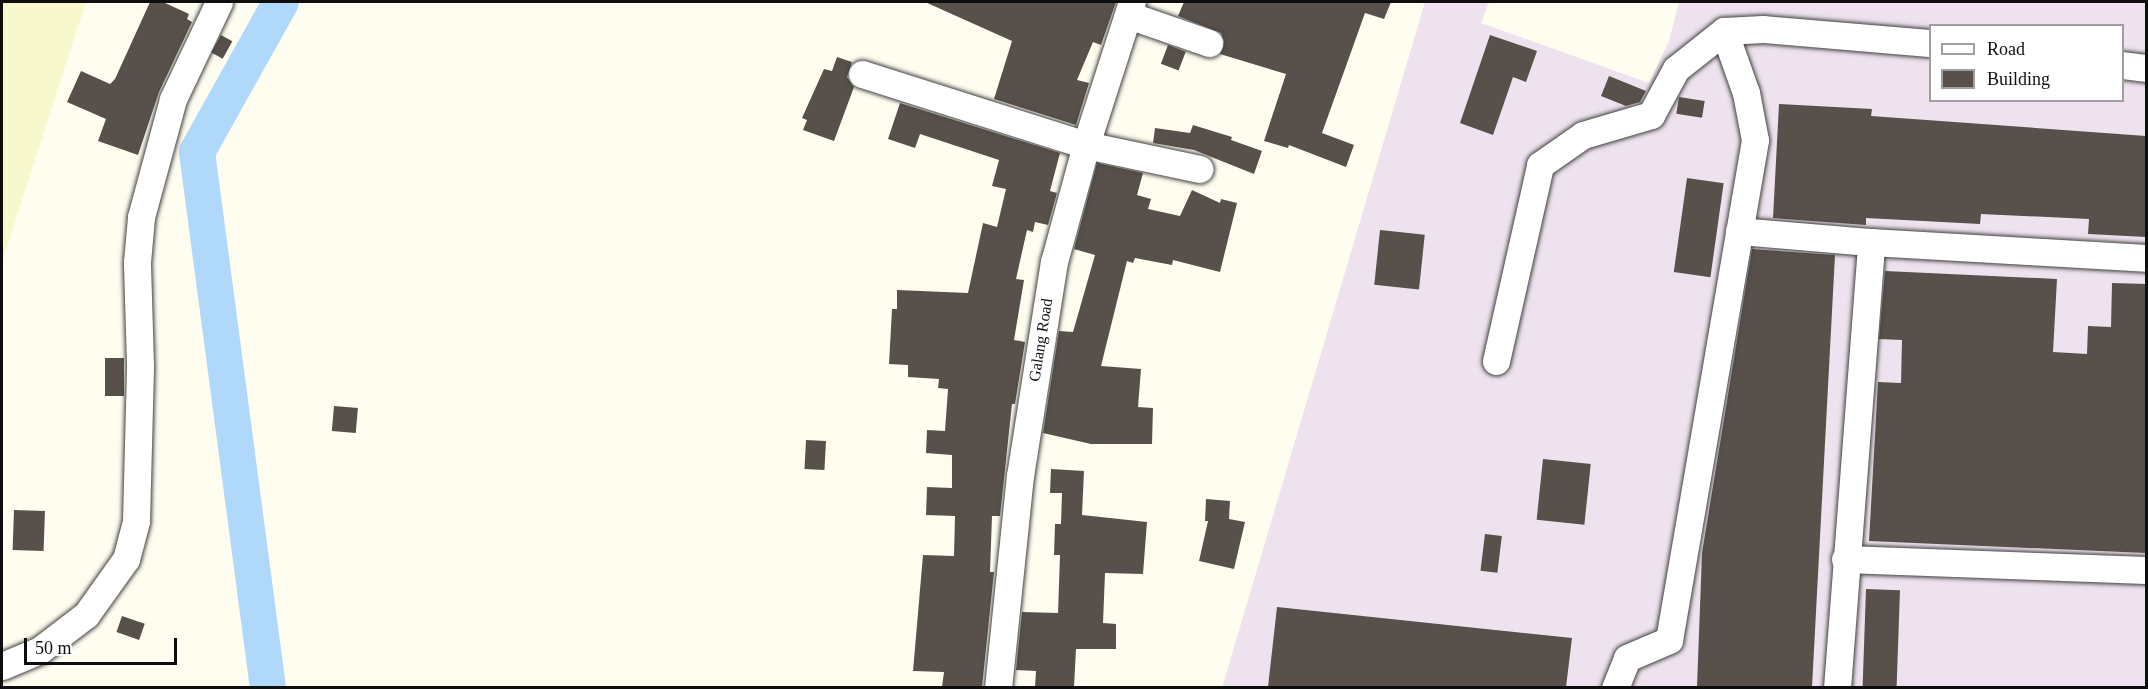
<!DOCTYPE html>
<style>
body{margin:0}
#map{position:relative;width:2148px;height:689px;overflow:hidden;background:#fffdef;font-family:"Times New Roman",serif}
div>[style]{position:absolute}
.industrial>*{inset:0;background:#ede2ed}
.farmland>*{inset:0;background:#f7f8cd}
.river>*{height:36px;margin:-18px;padding:0 18px;transform-origin:18px;border-radius:18px;background:#afd8fb}
.building>*{inset:0;background:#58504a;transform-origin:0 0}
.roads{filter:drop-shadow(0 0 2px #414141) drop-shadow(0 0 2px #414141)}
.minor>*{height:27px;margin:-13.5px;padding:0 13.5px;transform-origin:13.5px;border-radius:13.5px;background:#fff}
span{translate:-50% -50%;white-space:nowrap;text-align:center;line-height:1.15;-webkit-text-stroke:6px #fff;paint-order:stroke}
.street-label{font-size:16px;color:#0e0e0e}
.frame{position:absolute;inset:0;border:3px solid #0e0e0e;pointer-events:none}
.legend{position:absolute;left:1929px;top:24px;width:195px;height:78px;box-sizing:border-box;background:#fff;border:2px solid #9f9f9f;margin:0;padding:8px 10px;list-style:none;font-size:18px;color:#0e0e0e}
.legend li{display:flex;align-items:center;gap:12px;height:30px}
.legend b{width:30px;border:2px solid #9f9f9f}
.scale{position:absolute;left:24px;top:638px;width:153px;height:27px;box-sizing:border-box;border:3px solid #0e0e0e;border-top:0;padding-left:8px;font-size:18px;line-height:21px;white-space:nowrap;color:#0e0e0e;-webkit-text-stroke:4px #fff;paint-order:stroke}
</style>
<div id="map">
<div class="industrial">
<div style="clip-path:polygon(evenodd,1425px 2px,1489px 2px,1481px 23px,1649px 83px,1669px 41px,1679px 2px,2146px 2px,2146px 687px,1222px 688px,1425px 2px,1930px 26px,2122px 26px,2122px 100px,1930px 100px,1930px 26px)"></div>
</div>
<div class="farmland">
<div style="clip-path:polygon(2px 2px,86px 2px,2px 262px)"></div>
</div>
<div class="river">
<div style="left:268px;top:688px;width:541px;rotate:-97.55deg"></div>
<div style="left:197px;top:152px;width:172px;rotate:-60.8deg"></div>
</div>
<div class="building">
<div style="clip-path:polygon(150px 2px,163px 2px,189px 14px,187px 19px,192px 22px,159px 92px,138px 155px,98px 141px,106px 119px,67px 102px,81px 71px,110px 84px,115px 79px)"></div>
<div style="clip-path:polygon(925px 2px,1116px 2px,1101px 45px,1093px 42px,1077px 80px,1089px 83px,1076px 125px,994px 99px,1012px 41px)"></div>
<div style="clip-path:polygon(1184px 2px,1391px 2px,1384px 19px,1365px 13px,1322px 133px,1354px 145px,1346px 167px,1289px 145px,1288px 148px,1264px 141px,1286px 74px,1220px 54px,1224px 41px,1221px 33px,1178px 16px)"></div>
<div style="left:221px;top:35px;width:13px;height:20px;rotate:29deg"></div>
<div style="clip-path:polygon(1490px 35px,1537px 51px,1526px 82px,1513px 77px,1493px 135px,1460px 123px)"></div>
<div style="left:1168px;top:45px;width:19px;height:20px;rotate:21deg"></div>
<div style="clip-path:polygon(837px 57px,852px 62px,847px 77px,854px 87px,834px 141px,803px 130px,807px 120px,802px 118px,824px 69px,832px 71px)"></div>
<div style="clip-path:polygon(1609px 76px,1646px 91px,1640px 102px,1626px 106px,1601px 96px)"></div>
<div style="left:1679px;top:97px;width:26px;height:17px;rotate:9deg"></div>
<div style="clip-path:polygon(900px 103px,1060px 153px,1050px 191px,1057px 193px,1048px 225px,1035px 222px,1033px 232px,1027px 230px,1016px 279px,1024px 280px,1014px 340px,1025px 342px,1015px 404px,1012px 404px,1000px 516px,992px 516px,990px 572px,994px 572px,982px 687px,942px 687px,944px 672px,913px 671px,923px 555px,954px 556px,955px 516px,926px 515px,927px 487px,952px 488px,952px 455px,926px 453px,927px 430px,945px 431px,948px 389px,938px 388px,939px 379px,908px 377px,908px 365px,889px 364px,892px 309px,897px 309px,897px 290px,968px 293px,983px 223px,997px 227px,1006px 189px,992px 186px,999px 160px,920px 134px,915px 148px,888px 139px)"></div>
<div style="clip-path:polygon(1779px 104px,1872px 109px,1871px 116px,2146px 136px,2146px 237px,2088px 234px,2089px 219px,1981px 214px,1980px 224px,1866px 218px,1866px 225px,1773px 218px)"></div>
<div style="clip-path:polygon(1193px 125px,1232px 137px,1231px 140px,1262px 151px,1254px 174px,1194px 150px,1153px 143px,1155px 128px,1190px 133px)"></div>
<div style="clip-path:polygon(1097px 163px,1143px 173px,1137px 195px,1151px 199px,1148px 209px,1180px 216px,1192px 190px,1220px 203px,1221px 199px,1237px 203px,1220px 272px,1173px 260px,1172px 265px,1135px 258px,1133px 263px,1127px 261px,1101px 366px,1141px 369px,1138px 407px,1153px 408px,1152px 444px,1091px 444px,1043px 433px,1059px 331px,1073px 332px,1095px 255px,1074px 249px)"></div>
<div style="left:1687px;top:178px;width:37px;height:95px;rotate:8deg"></div>
<div style="left:1380px;top:230px;width:45px;height:55px;rotate:6deg"></div>
<div style="clip-path:polygon(1752px 249px,1835px 255px,1812px 687px,1697px 687px,1702px 553px)"></div>
<div style="clip-path:polygon(1885px 271px,2057px 279px,2053px 352px,2087px 354px,2088px 326px,2111px 327px,2112px 283px,2146px 284px,2146px 553px,1869px 541px,1878px 382px,1901px 383px,1902px 340px,1879px 339px)"></div>
<div style="left:105px;top:358px;width:19px;height:38px"></div>
<div style="left:334px;top:406px;width:24px;height:25px;rotate:5deg"></div>
<div style="left:806px;top:440px;width:20px;height:29px;rotate:3deg"></div>
<div style="left:1543px;top:459px;width:48px;height:61px;rotate:6deg"></div>
<div style="clip-path:polygon(1051px 469px,1084px 471px,1082px 515px,1147px 522px,1143px 574px,1105px 573px,1103px 623px,1116px 624px,1116px 649px,1076px 649px,1074px 687px,1035px 687px,1036px 671px,1016px 670px,1022px 612px,1058px 613px,1060px 555px,1054px 555px,1055px 524px,1061px 524px,1062px 493px,1050px 493px)"></div>
<div style="clip-path:polygon(1206px 499px,1230px 501px,1229px 519px,1245px 522px,1234px 569px,1199px 561px,1208px 521px,1205px 521px)"></div>
<div style="left:14px;top:510px;width:31px;height:40px;rotate:2deg"></div>
<div style="left:1485px;top:534px;width:17px;height:37px;rotate:7deg"></div>
<div style="left:1866px;top:589px;width:34px;height:98px;rotate:2deg"></div>
<div style="clip-path:polygon(1277px 607px,1572px 638px,1566px 687px,1268px 687px)"></div>
<div style="left:122px;top:616px;width:24px;height:17px;rotate:19deg"></div>
</div>
<div class="roads">
<div class="minor">
<div style="left:1128px;top:15px;width:86px;rotate:19.1deg"></div>
<div style="left:2122px;top:65px;width:24px;rotate:7deg"></div>
<div style="left:862px;top:74px;width:235px;rotate:17.6deg"></div>
<div style="left:1086px;top:145px;width:116px;rotate:11.9deg"></div>
<div style="left:1739px;top:231px;width:132px;rotate:4.8deg"></div>
<div style="left:1496px;top:361px;width:201px;rotate:-77.3deg"></div>
<div style="left:1540px;top:165px;width:52px;rotate:-34.9deg"></div>
<div style="left:1583px;top:135px;width:71px;rotate:-16.4deg"></div>
<div style="left:1651px;top:115px;width:52px;rotate:-61.5deg"></div>
<div style="left:1676px;top:69px;width:61px;rotate:-38.4deg"></div>
<div style="left:1724px;top:31px;width:39px;rotate:-3deg"></div>
<div style="left:1763px;top:29px;width:168px;rotate:4.8deg"></div>
<div style="left:1845px;top:559px;width:301px;rotate:2.1deg"></div>
<div style="left:2px;top:666px;width:41px;rotate:-22.8deg"></div>
<div style="left:40px;top:650px;width:58px;rotate:-37.3deg"></div>
<div style="left:86px;top:615px;width:69px;rotate:-54.5deg"></div>
<div style="left:126px;top:559px;width:39px;rotate:-75deg"></div>
<div style="left:136px;top:521px;width:156px;rotate:-88.5deg"></div>
<div style="left:140px;top:365px;width:103px;rotate:-91.7deg"></div>
<div style="left:137px;top:262px;width:45px;rotate:-84.9deg"></div>
<div style="left:141px;top:217px;width:122px;rotate:-74.8deg"></div>
<div style="left:173px;top:99px;width:107px;rotate:-64.6deg"></div>
<div style="left:998px;top:688px;width:213px;rotate:-84.1deg"></div>
<div style="left:1020px;top:476px;width:217px;rotate:-81deg"></div>
<div style="left:1054px;top:262px;width:129px;rotate:-74.7deg"></div>
<div style="left:1088px;top:138px;width:143px;rotate:-72.1deg"></div>
<div style="left:1615px;top:688px;width:32px;rotate:-68deg"></div>
<div style="left:1627px;top:658px;width:46px;rotate:-23.2deg"></div>
<div style="left:1669px;top:640px;width:507px;rotate:-80.24deg"></div>
<div style="left:1755px;top:140px;width:48px;rotate:-100.8deg"></div>
<div style="left:1746px;top:93px;width:66px;rotate:-109.5deg"></div>
<div style="left:1837px;top:688px;width:447px;rotate:-85.6deg"></div>
<div style="left:1871px;top:242px;width:275px;rotate:3.3deg"></div>
</div>
</div>
<div class="street-label">
<span style="left:1041px;top:340px;rotate:-81deg">Galang Road</span>
</div>
<div class="frame"></div>
<ul class="legend">
<li><b style="height:8px;background:#fff"></b>Road</li>
<li><b style="height:16px;background:#58504a"></b>Building</li>
</ul>
<div class="scale">50 m</div>
</div>
